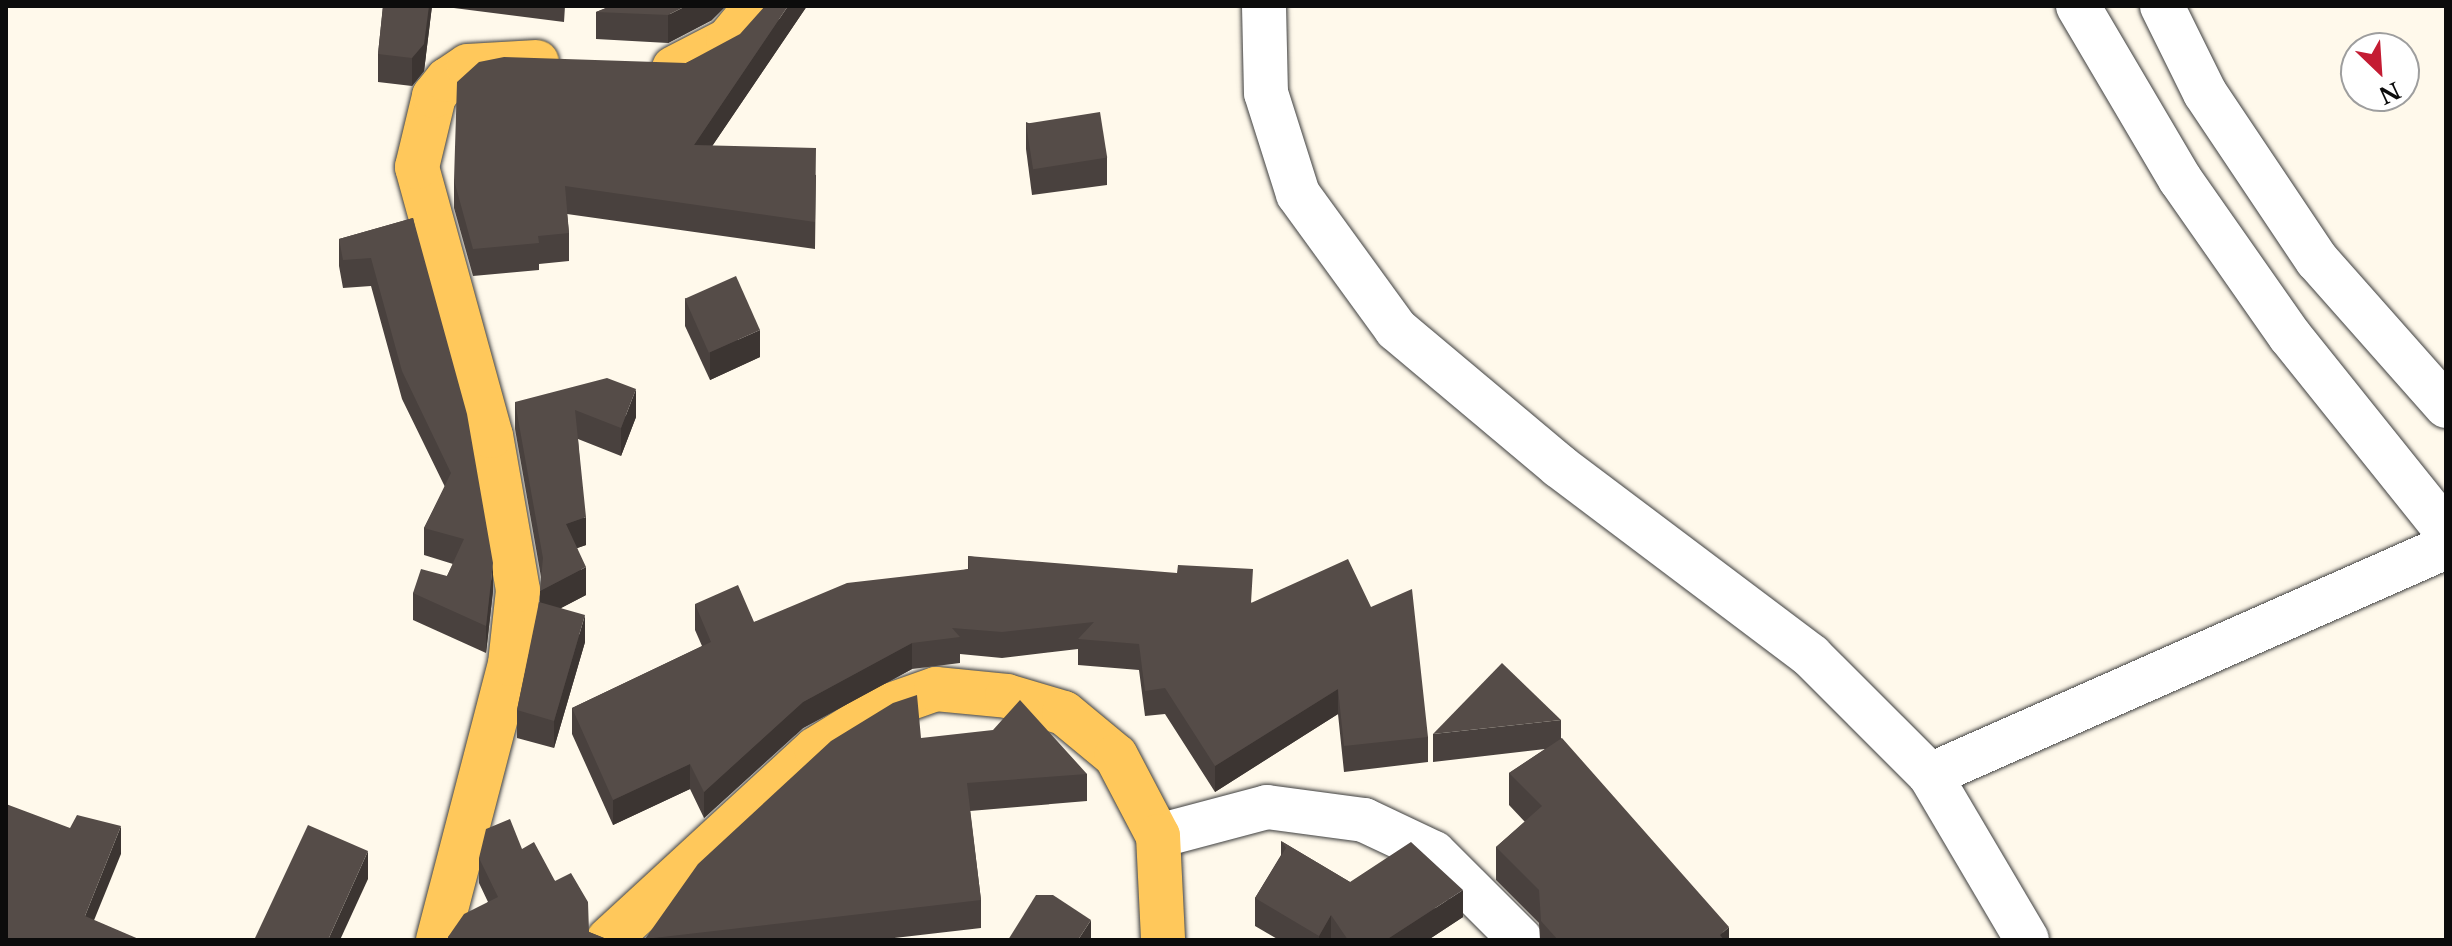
<!DOCTYPE html>
<style>
body{margin:0}
#map{position:relative;width:2452px;height:946px;overflow:hidden;background:#fff9eb;font-family:"Libre Baskerville",serif}
div>[style]{position:absolute}
.roads{filter:drop-shadow(0 0 2px #3f3f3f) drop-shadow(0 0 2px #3f3f3f)}
.minor>*{height:44px;margin:-22px;padding:0 22px;transform-origin:22px;border-radius:22px;background:#fff}
.major>*{height:44px;margin:-22px;padding:0 22px;transform-origin:22px;border-radius:22px;background:#ffc85b}
.wall>*{inset:0;background:#49413e}
.shaded-wall>*{inset:0;background:#3c3532}
.building>*{inset:0;background:#554c48;transform-origin:0 0}
span{translate:-50% -50%;white-space:nowrap;text-align:center;line-height:1.15;-webkit-text-stroke:8px #fff;paint-order:stroke}
.frame{position:absolute;inset:0;border:8px solid #0c0c0c;pointer-events:none}
.north{position:absolute;left:2340px;top:32px;width:80px;height:80px;box-sizing:border-box;background:#fff;border:2px solid #9e9e9e;border-radius:50%;rotate:155deg;font-size:22px;font-weight:700;line-height:32px;text-align:center;color:#0c0c0c}
.north::after{content:'';display:block;margin:auto;width:28px;height:36px;background:#c41c33;clip-path:polygon(50% 0,100% 100%,50% 72%,0 100%)}
</style>
<div id="map">
<div class="roads">
<div class="minor">
<div style="left:1264px;top:6px;width:87px;rotate:88.7deg"></div>
<div style="left:1266px;top:93px;width:106px;rotate:72.4deg"></div>
<div style="left:1298px;top:194px;width:167px;rotate:54deg"></div>
<div style="left:1396px;top:329px;width:213px;rotate:40deg"></div>
<div style="left:1559px;top:466px;width:316px;rotate:37deg"></div>
<div style="left:1811px;top:656px;width:168px;rotate:45deg"></div>
<div style="left:1930px;top:775px;width:191px;rotate:59.5deg"></div>
<div style="left:2078px;top:6px;width:201px;rotate:59.5deg"></div>
<div style="left:2180px;top:179px;width:192px;rotate:55deg"></div>
<div style="left:2290px;top:336px;width:250px;rotate:51.3deg"></div>
<div style="left:2162px;top:6px;width:97px;rotate:63.7deg"></div>
<div style="left:2205px;top:93px;width:201px;rotate:56.2deg"></div>
<div style="left:2317px;top:260px;width:195px;rotate:48.5deg"></div>
<div style="left:1930px;top:775px;width:564px;rotate:-23.84deg"></div>
<div style="left:1158px;top:836px;width:113px;rotate:-14.9deg"></div>
<div style="left:1267px;top:807px;width:98px;rotate:7.6deg"></div>
<div style="left:1364px;top:820px;width:77px;rotate:25.2deg"></div>
<div style="left:1434px;top:853px;width:123px;rotate:45deg"></div>
</div>
<div class="major">
<div style="left:674px;top:68px;width:61px;rotate:-27.4deg"></div>
<div style="left:728px;top:40px;width:44px;rotate:-50.5deg"></div>
<div style="left:438px;top:940px;width:285px;rotate:-75.4deg"></div>
<div style="left:510px;top:664px;width:74px;rotate:-83.8deg"></div>
<div style="left:518px;top:590px;width:156px;rotate:-99.9deg"></div>
<div style="left:491px;top:436px;width:279px;rotate:-105.4deg"></div>
<div style="left:417px;top:167px;width:73px;rotate:-76.5deg"></div>
<div style="left:434px;top:96px;width:21px;rotate:-51deg"></div>
<div style="left:447px;top:80px;width:25px;rotate:-34deg"></div>
<div style="left:468px;top:66px;width:69px;rotate:-3.3deg"></div>
<div style="left:608px;top:940px;width:282px;rotate:-42.6deg"></div>
<div style="left:816px;top:749px;width:78px;rotate:-31.8deg"></div>
<div style="left:882px;top:708px;width:57px;rotate:-19.4deg"></div>
<div style="left:936px;top:689px;width:71px;rotate:5.6deg"></div>
<div style="left:1007px;top:696px;width:59px;rotate:16.6deg"></div>
<div style="left:1064px;top:713px;width:67px;rotate:39.6deg"></div>
<div style="left:1116px;top:756px;width:90px;rotate:62.3deg"></div>
<div style="left:1158px;top:836px;width:104px;rotate:87.2deg"></div>
</div>
</div>
<div class="wall">
<div style="clip-path:polygon(383px 6px,432px 6px,424px 71px,412px 86px,378px 82px,378px 54px)"></div>
<div style="clip-path:polygon(446px 6px,565px 6px,564px 22px,446px 7px)"></div>
<div style="clip-path:polygon(611px 6px,712px 20px,668px 43px,596px 39px,596px 12px)"></div>
<div style="clip-path:polygon(807px 6px,712px 146px,816px 175px,815px 249px,567px 214px,569px 233px,569px 261px,539px 264px,539px 270px,473px 276px,454px 208px,454px 180px,686px 63px)"></div>
<div style="clip-path:polygon(1026px 122px,1107px 157px,1107px 185px,1032px 195px,1026px 149px)"></div>
<div style="clip-path:polygon(413px 218px,493px 591px,486px 653px,413px 620px,413px 593px,447px 576px,453px 564px,424px 555px,424px 528px,445px 487px,402px 399px,371px 286px,343px 288px,339px 266px,339px 239px)"></div>
<div style="clip-path:polygon(685px 298px,760px 357px,710px 380px,685px 326px)"></div>
<div style="clip-path:polygon(515px 402px,636px 417px,621px 456px,578px 439px,586px 545px,577px 548px,586px 595px,561px 608px,585px 642px,554px 748px,517px 738px,517px 710px,540px 602px,541px 577px,515px 429px)"></div>
<div style="clip-path:polygon(968px 556px,1253px 603px,1428px 737px,1428px 762px,1344px 772px,1338px 714px,1215px 792px,1165px 714px,1145px 716px,1139px 670px,1078px 665px,1078px 649px,1002px 658px,960px 654px,960px 663px,912px 669px,803px 728px,704px 818px,690px 789px,613px 825px,572px 734px,572px 708px,702px 646px,695px 630px,695px 604px,754px 622px,968px 569px)"></div>
<div style="clip-path:polygon(1561px 720px,1561px 738px,1729px 940px,1540px 940px,1539px 923px,1496px 880px,1496px 847px,1525px 822px,1509px 805px,1509px 773px,1545px 749px,1433px 762px,1433px 734px)"></div>
<div style="clip-path:polygon(921px 738px,1087px 774px,1087px 801px,970px 811px,981px 900px,981px 928px,877px 940px,645px 940px,645px 939px)"></div>
<div style="clip-path:polygon(1281px 841px,1350px 882px,1463px 917px,1428px 940px,1279px 940px,1255px 926px,1255px 898px,1281px 855px)"></div>
<div style="clip-path:polygon(522px 849px,555px 881px,589px 932px,609px 940px,448px 940px,448px 937px,488px 902px,479px 883px,479px 858px)"></div>
</div>
<div class="shaded-wall">
<div style="clip-path:polygon(429px 6px,432px 6px,424px 71px,412px 86px,412px 58px)"></div>
<div style="clip-path:polygon(686px 6px,726px 6px,712px 20px,668px 43px,668px 15px)"></div>
<div style="clip-path:polygon(788px 6px,807px 6px,694px 173px,694px 145px)"></div>
<div style="clip-path:polygon(760px 330px,760px 357px,710px 380px,710px 352px)"></div>
<div style="clip-path:polygon(636px 389px,636px 417px,621px 456px,621px 428px)"></div>
<div style="clip-path:polygon(586px 517px,586px 545px,566px 552px,566px 524px)"></div>
<div style="clip-path:polygon(493px 563px,493px 591px,486px 653px,486px 626px)"></div>
<div style="clip-path:polygon(586px 567px,586px 595px,540px 619px,540px 591px)"></div>
<div style="clip-path:polygon(585px 615px,585px 642px,554px 748px,554px 721px)"></div>
<div style="clip-path:polygon(912px 643px,912px 669px,803px 728px,704px 818px,704px 792px,803px 702px)"></div>
<div style="clip-path:polygon(1338px 689px,1338px 714px,1215px 792px,1215px 766px)"></div>
<div style="clip-path:polygon(690px 764px,690px 789px,613px 825px,613px 800px)"></div>
<div style="clip-path:polygon(121px 826px,121px 854px,86px 940px,85px 916px)"></div>
<div style="clip-path:polygon(368px 851px,368px 879px,340px 940px,328px 940px)"></div>
<div style="clip-path:polygon(1463px 890px,1463px 917px,1428px 940px,1386px 940px)"></div>
<div style="clip-path:polygon(1331px 915px,1331px 940px,1319px 940px,1319px 936px)"></div>
<div style="clip-path:polygon(1091px 920px,1091px 940px,1078px 940px)"></div>
<div style="clip-path:polygon(1729px 927px,1729px 940px,1720px 940px,1720px 935px)"></div>
</div>
<div class="building">
<div style="clip-path:polygon(383px 6px,429px 6px,424px 44px,412px 58px,378px 54px)"></div>
<div style="clip-path:polygon(611px 6px,686px 6px,668px 15px,596px 12px)"></div>
<div style="clip-path:polygon(765px 6px,788px 6px,694px 145px,816px 148px,815px 222px,565px 186px,569px 233px,538px 236px,539px 243px,473px 249px,454px 180px,457px 82px,479px 62px,504px 57px,686px 63px,740px 34px)"></div>
<div style="left:1100px;top:112px;width:46px;height:75px;rotate:81deg"></div>
<div style="clip-path:polygon(413px 218px,467px 414px,493px 563px,486px 626px,413px 593px,421px 569px,447px 576px,464px 539px,424px 528px,451px 473px,402px 371px,371px 258px,343px 260px,339px 239px)"></div>
<div style="left:736px;top:276px;width:59px;height:56px;rotate:66deg"></div>
<div style="clip-path:polygon(607px 378px,636px 389px,621px 428px,575px 410px,586px 517px,566px 524px,586px 567px,540px 591px,543px 558px,515px 402px)"></div>
<div style="clip-path:polygon(968px 556px,1177px 573px,1178px 565px,1253px 569px,1251px 603px,1348px 559px,1371px 607px,1412px 589px,1428px 737px,1344px 746px,1338px 689px,1215px 766px,1165px 688px,1145px 691px,1139px 644px,1078px 639px,1094px 622px,1002px 632px,952px 628px,960px 637px,912px 643px,803px 702px,704px 792px,690px 764px,613px 800px,572px 708px,711px 642px,695px 604px,738px 585px,754px 622px,847px 583px,969px 569px)"></div>
<div style="clip-path:polygon(539px 602px,585px 615px,554px 721px,517px 710px)"></div>
<div style="clip-path:polygon(1502px 663px,1561px 720px,1433px 734px)"></div>
<div style="clip-path:polygon(917px 695px,921px 738px,993px 730px,1020px 700px,1087px 774px,967px 783px,981px 900px,645px 939px,698px 864px,831px 741px,893px 703px)"></div>
<div style="clip-path:polygon(1562px 738px,1729px 927px,1720px 935px,1724px 940px,1558px 940px,1541px 921px,1539px 890px,1496px 847px,1542px 806px,1509px 773px)"></div>
<div style="clip-path:polygon(6px 804px,70px 828px,77px 815px,121px 826px,85px 916px,141px 940px,6px 940px)"></div>
<div style="clip-path:polygon(510px 819px,522px 849px,534px 842px,555px 881px,571px 873px,588px 902px,589px 932px,609px 940px,449px 940px,448px 937px,464px 914px,498px 897px,479px 858px,486px 829px)"></div>
<div style="clip-path:polygon(308px 825px,368px 851px,328px 940px,260px 940px,255px 938px)"></div>
<div style="clip-path:polygon(1281px 841px,1350px 882px,1411px 842px,1463px 890px,1386px 940px,1348px 940px,1331px 915px,1319px 936px,1255px 898px,1286px 848px)"></div>
<div style="clip-path:polygon(1036px 895px,1053px 895px,1091px 920px,1078px 940px,1008px 940px)"></div>
</div>
<div class="frame"></div>
<div class="north">N</div>
</div>
